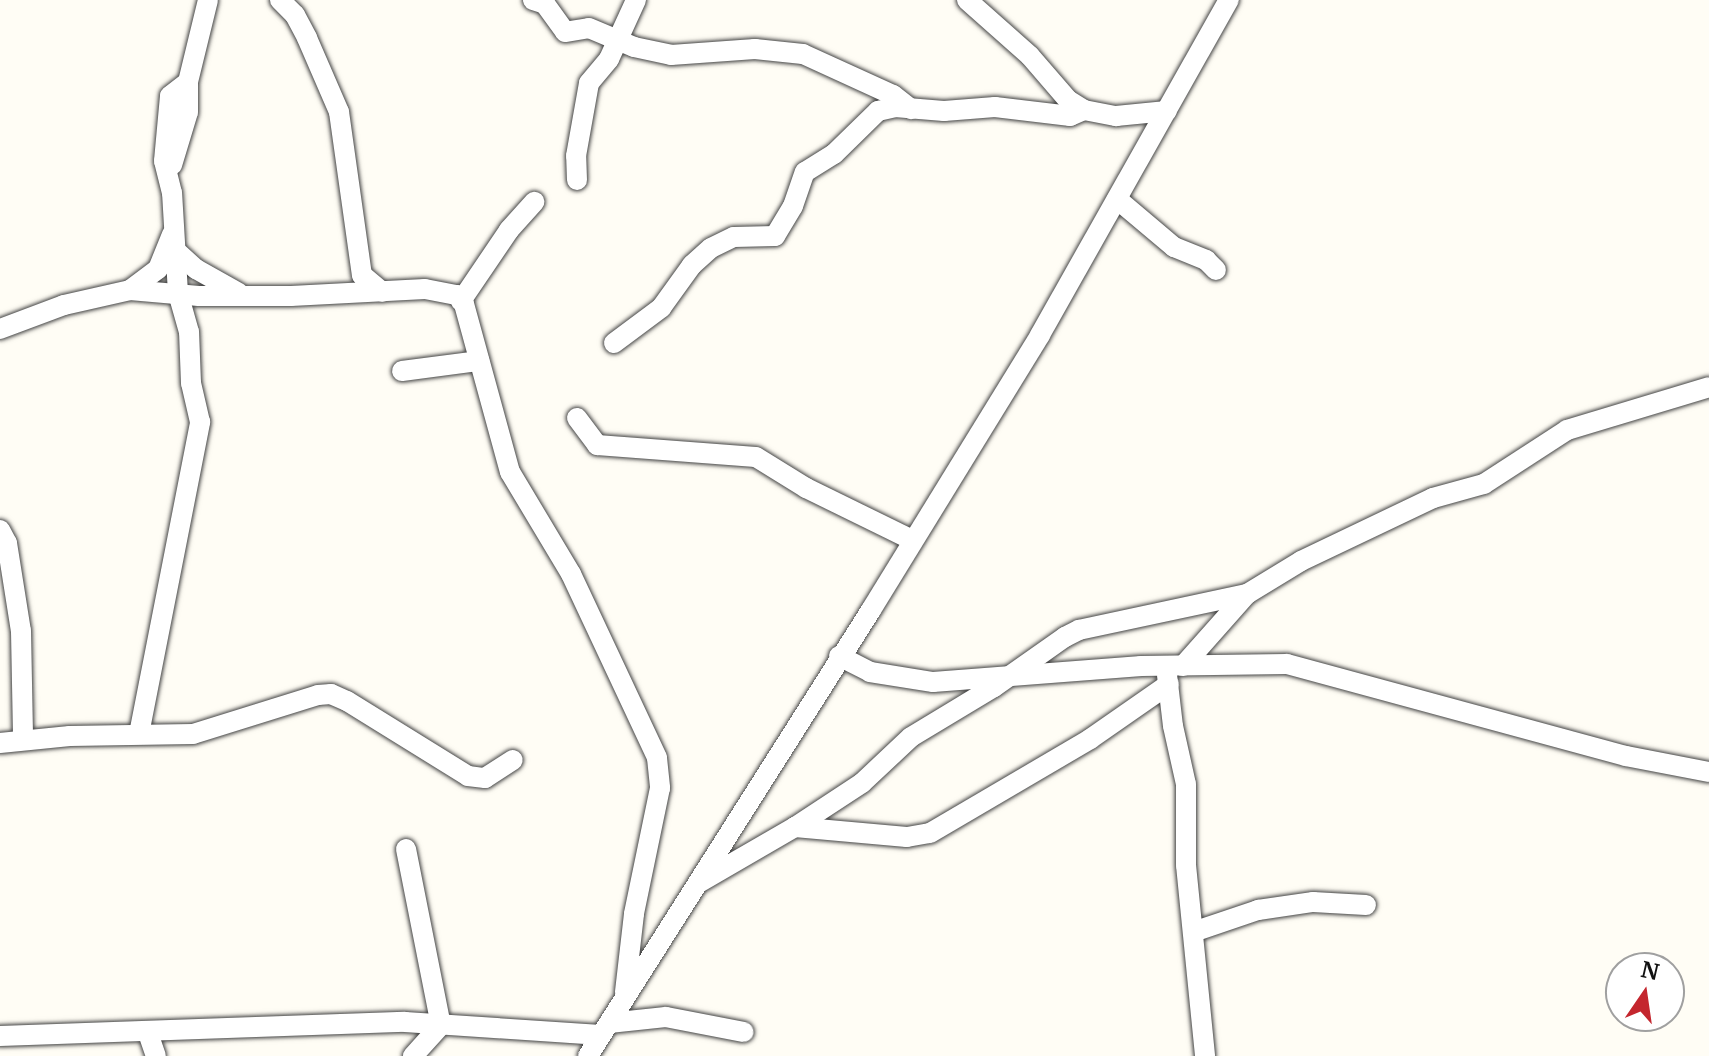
<!DOCTYPE html>
<style>
body{margin:0}
#map{position:relative;width:1709px;height:1056px;overflow:hidden;background:#fffdf5;font-family:Merriweather,serif}
div>[style]{position:absolute}
.roads{filter:drop-shadow(0 0 2px #444) drop-shadow(0 0 2px #444)}
.minor>*{height:20px;margin:-10px;padding:0 10px;transform-origin:10px;border-radius:10px;background:#fff}
span{translate:-50% -50%;white-space:nowrap;text-align:center;line-height:1.15;-webkit-text-stroke:8px #fff;paint-order:stroke}
.north{position:absolute;left:1605px;top:952px;width:80px;height:80px;box-sizing:border-box;background:#fff;border:2px solid #a0a0a0;border-radius:50%;rotate:13deg;font-size:22px;font-weight:700;line-height:32px;text-align:center;color:#111}
.north::after{content:'';display:block;margin:auto;width:28px;height:36px;background:#c4262e;clip-path:polygon(50% 0,100% 100%,50% 72%,0 100%)}
</style>
<div id="map">
<div class="roads">
<div class="minor">
<div style="left:280px;top:0;width:21px;rotate:45deg"></div>
<div style="left:295px;top:15px;width:26px;rotate:62deg"></div>
<div style="left:307px;top:38px;width:81px;rotate:66.6deg"></div>
<div style="left:339px;top:112px;width:165px;rotate:82deg"></div>
<div style="left:362px;top:275px;width:26px;rotate:40deg"></div>
<div style="left:533px;top:0;width:13px;rotate:18deg"></div>
<div style="left:545px;top:4px;width:34px;rotate:54deg"></div>
<div style="left:565px;top:32px;width:24px;rotate:-9deg"></div>
<div style="left:589px;top:28px;width:49px;rotate:22.9deg"></div>
<div style="left:634px;top:47px;width:38px;rotate:12deg"></div>
<div style="left:671px;top:55px;width:84px;rotate:-4.1deg"></div>
<div style="left:755px;top:49px;width:48px;rotate:5.9deg"></div>
<div style="left:803px;top:54px;width:99px;rotate:24.5deg"></div>
<div style="left:893px;top:95px;width:23px;rotate:38deg"></div>
<div style="left:967px;top:0;width:84px;rotate:41.6deg"></div>
<div style="left:1030px;top:56px;width:58px;rotate:49.2deg"></div>
<div style="left:1068px;top:100px;width:19px;rotate:32deg"></div>
<div style="left:1084px;top:110px;width:33px;rotate:11deg"></div>
<div style="left:1116px;top:116px;width:51px;rotate:-5.6deg"></div>
<div style="left:172px;top:165px;width:55px;rotate:-73.2deg"></div>
<div style="left:188px;top:112px;width:30px;rotate:-90deg"></div>
<div style="left:188px;top:82px;width:84px;rotate:-76.3deg"></div>
<div style="left:577px;top:180px;width:24px;rotate:-92deg"></div>
<div style="left:576px;top:156px;width:74px;rotate:-79.9deg"></div>
<div style="left:589px;top:83px;width:31px;rotate:-50deg"></div>
<div style="left:609px;top:59px;width:65px;rotate:-65.4deg"></div>
<div style="left:1117px;top:199px;width:75px;rotate:40.1deg"></div>
<div style="left:1174px;top:247px;width:35px;rotate:22deg"></div>
<div style="left:1206px;top:260px;width:14px;rotate:45deg"></div>
<div style="left:176px;top:251px;width:27px;rotate:42deg"></div>
<div style="left:196px;top:269px;width:49px;rotate:29.2deg"></div>
<div style="left:130px;top:290px;width:35px;rotate:-37deg"></div>
<div style="left:158px;top:269px;width:37px;rotate:-68deg"></div>
<div style="left:461px;top:301px;width:86px;rotate:-55.9deg"></div>
<div style="left:509px;top:230px;width:38px;rotate:-48deg"></div>
<div style="left:0;top:329px;width:68px;rotate:-20.6deg"></div>
<div style="left:64px;top:305px;width:68px;rotate:-12.8deg"></div>
<div style="left:130px;top:290px;width:69px;rotate:5deg"></div>
<div style="left:199px;top:296px;width:92px"></div>
<div style="left:291px;top:296px;width:134px;rotate:-3deg"></div>
<div style="left:425px;top:289px;width:33px;rotate:11deg"></div>
<div style="left:457px;top:295px;width:11px;rotate:52deg"></div>
<div style="left:464px;top:304px;width:174px;rotate:74.7deg"></div>
<div style="left:510px;top:472px;width:119px;rotate:59.1deg"></div>
<div style="left:571px;top:574px;width:203px;rotate:64.9deg"></div>
<div style="left:657px;top:758px;width:30px;rotate:84deg"></div>
<div style="left:660px;top:788px;width:129px;rotate:101.7deg"></div>
<div style="left:634px;top:914px;width:79px;rotate:96.6deg"></div>
<div style="left:614px;top:343px;width:59px;rotate:-36.7deg"></div>
<div style="left:661px;top:308px;width:53px;rotate:-54.2deg"></div>
<div style="left:692px;top:265px;width:25px;rotate:-42deg"></div>
<div style="left:711px;top:248px;width:25px;rotate:-26deg"></div>
<div style="left:734px;top:237px;width:41px;rotate:-1.4deg"></div>
<div style="left:775px;top:236px;width:35px;rotate:-59deg"></div>
<div style="left:793px;top:206px;width:36px;rotate:-71deg"></div>
<div style="left:805px;top:172px;width:34px;rotate:-32deg"></div>
<div style="left:834px;top:154px;width:62px;rotate:-44.3deg"></div>
<div style="left:878px;top:111px;width:17px;rotate:-13deg"></div>
<div style="left:895px;top:107px;width:49px;rotate:4.7deg"></div>
<div style="left:944px;top:111px;width:51px;rotate:-4.5deg"></div>
<div style="left:995px;top:107px;width:76px;rotate:6.8deg"></div>
<div style="left:1070px;top:116px;width:15px;rotate:-23deg"></div>
<div style="left:402px;top:371px;width:78px;rotate:-7.4deg"></div>
<div style="left:577px;top:418px;width:34px;rotate:53deg"></div>
<div style="left:597px;top:445px;width:159px;rotate:4.3deg"></div>
<div style="left:756px;top:457px;width:59px;rotate:31.8deg"></div>
<div style="left:806px;top:488px;width:118px;rotate:26.1deg"></div>
<div style="left:0;top:530px;width:15px;rotate:62deg"></div>
<div style="left:7px;top:543px;width:89px;rotate:81deg"></div>
<div style="left:21px;top:631px;width:109px;rotate:88.9deg"></div>
<div style="left:839px;top:656px;width:35px;rotate:27deg"></div>
<div style="left:870px;top:672px;width:64px;rotate:9deg"></div>
<div style="left:933px;top:682px;width:209px;rotate:-4.4deg"></div>
<div style="left:1141px;top:666px;width:146px;rotate:-0.8deg"></div>
<div style="left:1287px;top:664px;width:351px;rotate:15.2deg"></div>
<div style="left:1626px;top:756px;width:85px;rotate:10.9deg"></div>
<div style="left:1183px;top:666px;width:96px;rotate:-48.4deg"></div>
<div style="left:1247px;top:594px;width:63px;rotate:-31.4deg"></div>
<div style="left:1301px;top:561px;width:146px;rotate:-25.5deg"></div>
<div style="left:1433px;top:498px;width:53px;rotate:-15.4deg"></div>
<div style="left:1484px;top:484px;width:99px;rotate:-33deg"></div>
<div style="left:1567px;top:430px;width:148px;rotate:-16.8deg"></div>
<div style="left:1167px;top:675px;width:51px;rotate:83.3deg"></div>
<div style="left:1173px;top:726px;width:59px;rotate:77.4deg"></div>
<div style="left:1186px;top:784px;width:81px;rotate:90deg"></div>
<div style="left:1186px;top:865px;width:192px;rotate:84.3deg"></div>
<div style="left:139px;top:734px;width:318px;rotate:-78.9deg"></div>
<div style="left:200px;top:422px;width:40px;rotate:-103deg"></div>
<div style="left:191px;top:383px;width:51px;rotate:-92.2deg"></div>
<div style="left:189px;top:332px;width:41px;rotate:-105.8deg"></div>
<div style="left:178px;top:293px;width:100px;rotate:-93.4deg"></div>
<div style="left:172px;top:193px;width:33px;rotate:-104deg"></div>
<div style="left:164px;top:161px;width:65px;rotate:-84.7deg"></div>
<div style="left:170px;top:96px;width:23px;rotate:-38deg"></div>
<div style="left:0;top:743px;width:70px;rotate:-5.7deg"></div>
<div style="left:70px;top:736px;width:123px;rotate:-0.9deg"></div>
<div style="left:193px;top:734px;width:131px;rotate:-17.3deg"></div>
<div style="left:318px;top:695px;width:13px;rotate:-4deg"></div>
<div style="left:331px;top:694px;width:17px;rotate:24deg"></div>
<div style="left:347px;top:701px;width:142px;rotate:31.8deg"></div>
<div style="left:468px;top:776px;width:17px;rotate:7deg"></div>
<div style="left:485px;top:778px;width:33px;rotate:-33deg"></div>
<div style="left:795px;top:827px;width:80px;rotate:-33.3deg"></div>
<div style="left:862px;top:783px;width:67px;rotate:-43.2deg"></div>
<div style="left:911px;top:737px;width:97px;rotate:-31.1deg"></div>
<div style="left:994px;top:687px;width:87px;rotate:-35.2deg"></div>
<div style="left:1065px;top:637px;width:16px;rotate:-27deg"></div>
<div style="left:1079px;top:630px;width:172px;rotate:-12.1deg"></div>
<div style="left:406px;top:849px;width:179px;rotate:78.8deg"></div>
<div style="left:441px;top:1025px;width:42px;rotate:132.1deg"></div>
<div style="left:700px;top:882px;width:110px;rotate:-30.1deg"></div>
<div style="left:795px;top:827px;width:112px;rotate:5.1deg"></div>
<div style="left:907px;top:837px;width:23px;rotate:-10deg"></div>
<div style="left:930px;top:833px;width:186px;rotate:-30.4deg"></div>
<div style="left:1090px;top:739px;width:96px;rotate:-34.8deg"></div>
<div style="left:1193px;top:932px;width:69px;rotate:-18.7deg"></div>
<div style="left:1258px;top:910px;width:56px;rotate:-8.3deg"></div>
<div style="left:1313px;top:902px;width:53px;rotate:3.2deg"></div>
<div style="left:609px;top:1023px;width:57px;rotate:-6deg"></div>
<div style="left:666px;top:1017px;width:79px;rotate:10.9deg"></div>
<div style="left:148px;top:1033px;width:24px;rotate:71deg"></div>
<div style="left:0;top:1036px;width:405px;rotate:-2deg"></div>
<div style="left:405px;top:1022px;width:196px;rotate:3.8deg"></div>
<div style="left:588px;top:1056px;width:528px;rotate:-57.6deg"></div>
<div style="left:871px;top:610px;width:323px;rotate:-58.4deg"></div>
<div style="left:1040px;top:335px;width:385px;rotate:-60.6deg"></div>
</div>
</div>
<div class="north">N</div>
</div>
